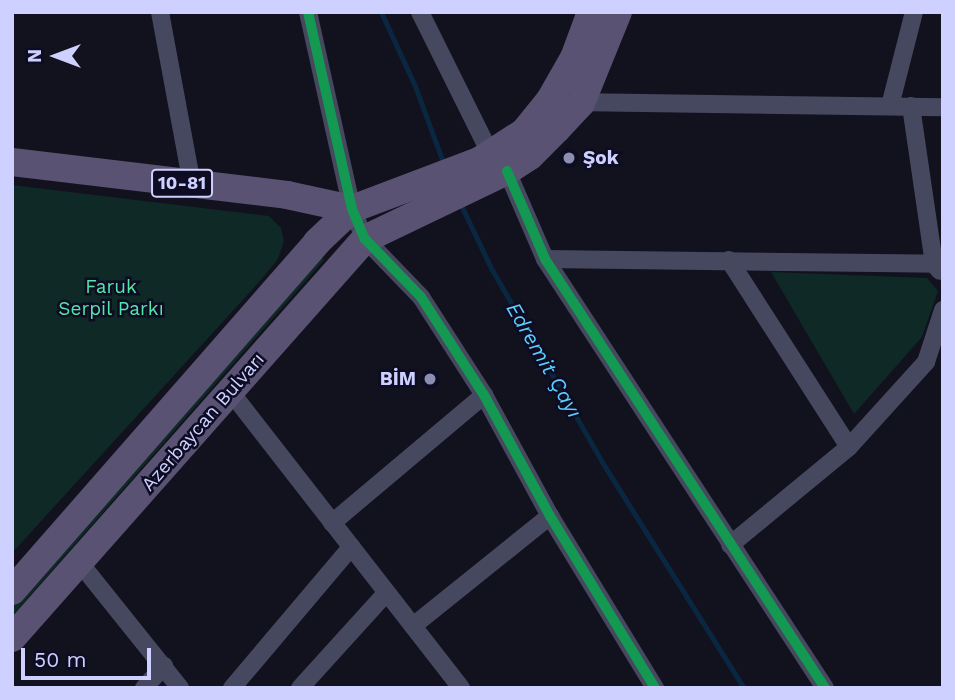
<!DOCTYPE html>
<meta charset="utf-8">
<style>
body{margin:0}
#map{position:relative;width:955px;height:700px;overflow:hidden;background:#12111e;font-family:"Work Sans",sans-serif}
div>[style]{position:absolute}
.green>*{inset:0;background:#0f2926}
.stream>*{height:5px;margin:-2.5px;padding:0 2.5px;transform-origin:2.5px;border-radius:2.5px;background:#0a2741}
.street>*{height:18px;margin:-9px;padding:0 9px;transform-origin:9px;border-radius:9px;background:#46485f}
.primary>*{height:28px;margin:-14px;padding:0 14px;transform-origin:14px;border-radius:14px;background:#595272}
.cycleway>*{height:10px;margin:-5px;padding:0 5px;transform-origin:5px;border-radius:5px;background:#139951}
.dots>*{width:19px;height:19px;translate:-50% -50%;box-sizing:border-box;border:4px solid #0d0c23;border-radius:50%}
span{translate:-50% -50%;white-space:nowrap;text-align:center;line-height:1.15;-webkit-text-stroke:5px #0d0c23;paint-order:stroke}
.shield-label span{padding:2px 5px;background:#0d0c23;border:2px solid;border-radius:5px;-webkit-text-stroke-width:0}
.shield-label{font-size:18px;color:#ced1ff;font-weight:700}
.poi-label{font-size:19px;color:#ced1ff;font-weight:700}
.left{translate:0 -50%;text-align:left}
.right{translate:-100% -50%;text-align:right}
.park-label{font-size:19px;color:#54e5a9}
.street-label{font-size:19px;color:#ced1ff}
.water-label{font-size:21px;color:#5cceff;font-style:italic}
.frame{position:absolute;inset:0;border:14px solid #ced1ff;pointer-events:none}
.north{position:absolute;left:21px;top:21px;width:70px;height:70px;-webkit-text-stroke:5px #0d0c23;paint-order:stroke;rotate:270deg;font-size:19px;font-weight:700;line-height:28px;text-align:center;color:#ced1ff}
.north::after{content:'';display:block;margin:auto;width:24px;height:32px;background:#ced1ff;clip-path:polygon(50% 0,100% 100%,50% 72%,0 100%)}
.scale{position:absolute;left:21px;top:648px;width:130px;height:32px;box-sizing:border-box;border:4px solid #ced1ff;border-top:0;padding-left:9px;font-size:21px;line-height:24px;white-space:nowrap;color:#ced1ff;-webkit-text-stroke:5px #0d0c23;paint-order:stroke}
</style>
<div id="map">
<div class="green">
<div style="clip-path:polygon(12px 185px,269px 216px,281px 228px,284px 241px,278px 259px,260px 281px,12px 553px)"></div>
<div style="clip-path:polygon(321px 256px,324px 260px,12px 616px,12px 604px)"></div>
<div style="clip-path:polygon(771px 272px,927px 278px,938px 291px,922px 337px,854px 414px)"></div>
</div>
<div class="stream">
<div style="left:381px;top:12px;width:81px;rotate:65.3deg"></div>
<div style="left:415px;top:86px;width:84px;rotate:69.8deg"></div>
<div style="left:460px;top:203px;width:72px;rotate:64.5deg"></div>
<div style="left:491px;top:268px;width:224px;rotate:60.2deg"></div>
<div style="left:602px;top:462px;width:267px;rotate:57.9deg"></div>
</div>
<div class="street">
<div style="left:160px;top:12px;width:175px;rotate:79.5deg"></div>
<div style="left:308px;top:12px;width:202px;rotate:77.4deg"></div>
<div style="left:352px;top:209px;width:33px;rotate:67deg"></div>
<div style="left:365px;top:239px;width:81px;rotate:46deg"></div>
<div style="left:421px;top:297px;width:117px;rotate:57.3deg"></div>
<div style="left:484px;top:395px;width:138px;rotate:61.4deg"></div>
<div style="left:550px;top:516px;width:202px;rotate:58.6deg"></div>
<div style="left:420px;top:12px;width:160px;rotate:63.6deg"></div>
<div style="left:572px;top:102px;width:371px;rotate:0.8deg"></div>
<div style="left:890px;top:106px;width:97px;rotate:-75.7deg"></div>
<div style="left:911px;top:106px;width:160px;rotate:81.7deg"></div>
<div style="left:934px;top:264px;width:9px;rotate:49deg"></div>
<div style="left:507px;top:171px;width:96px;rotate:66.6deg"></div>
<div style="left:545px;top:259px;width:512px;rotate:56.87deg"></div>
<div style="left:545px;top:259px;width:398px;rotate:0.7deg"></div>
<div style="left:729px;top:260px;width:222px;rotate:57.3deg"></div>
<div style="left:849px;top:447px;width:154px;rotate:140.5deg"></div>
<div style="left:230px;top:391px;width:376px;rotate:52.1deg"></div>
<div style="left:849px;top:447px;width:115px;rotate:-47.8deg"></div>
<div style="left:926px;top:362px;width:55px;rotate:-71.9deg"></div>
<div style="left:332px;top:523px;width:199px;rotate:-40.1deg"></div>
<div style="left:80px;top:563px;width:160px;rotate:51.3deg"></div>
<div style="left:413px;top:626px;width:176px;rotate:-38.8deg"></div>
<div style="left:144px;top:688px;width:30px;rotate:-48deg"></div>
<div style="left:232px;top:688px;width:185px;rotate:-49.8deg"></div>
<div style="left:300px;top:688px;width:128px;rotate:-47.8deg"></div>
</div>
<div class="primary">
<div style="left:12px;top:162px;width:277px;rotate:6.8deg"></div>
<div style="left:287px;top:195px;width:66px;rotate:12.2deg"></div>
<div style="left:12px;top:591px;width:463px;rotate:-48.8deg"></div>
<div style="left:317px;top:242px;width:48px;rotate:-43.3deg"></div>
<div style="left:352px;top:209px;width:136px;rotate:-20.7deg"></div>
<div style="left:479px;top:161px;width:54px;rotate:-32.8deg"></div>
<div style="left:524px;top:132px;width:41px;rotate:-50.9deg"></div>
<div style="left:550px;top:100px;width:48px;rotate:-60.3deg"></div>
<div style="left:574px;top:58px;width:49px;rotate:-69.7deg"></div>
<div style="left:12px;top:638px;width:533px;rotate:-48.5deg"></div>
<div style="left:365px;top:239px;width:157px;rotate:-25.6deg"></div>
<div style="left:507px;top:171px;width:27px;rotate:-33deg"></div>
<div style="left:530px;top:156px;width:38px;rotate:-45deg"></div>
<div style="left:557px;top:129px;width:35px;rotate:-47deg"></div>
<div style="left:581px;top:103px;width:98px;rotate:-67.9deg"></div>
</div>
<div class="cycleway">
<div style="left:308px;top:12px;width:202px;rotate:77.4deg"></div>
<div style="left:352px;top:209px;width:33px;rotate:67deg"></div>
<div style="left:365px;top:239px;width:81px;rotate:46deg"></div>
<div style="left:421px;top:297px;width:117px;rotate:57.3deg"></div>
<div style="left:484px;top:395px;width:138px;rotate:61.4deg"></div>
<div style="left:550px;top:516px;width:202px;rotate:58.6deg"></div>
<div style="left:507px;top:171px;width:96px;rotate:66.6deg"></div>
<div style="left:545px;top:259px;width:512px;rotate:56.87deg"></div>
</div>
<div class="dots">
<div style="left:569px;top:158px;background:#8c8eb0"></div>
<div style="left:430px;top:379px;background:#8c8eb0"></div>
</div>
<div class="shield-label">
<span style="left:182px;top:183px">10-81</span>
</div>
<div class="poi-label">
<span class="left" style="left:583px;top:158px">Şok</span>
<span class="right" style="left:416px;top:379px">BİM</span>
</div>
<div class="park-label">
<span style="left:111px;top:298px">Faruk<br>Serpil Parkı</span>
</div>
<div class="street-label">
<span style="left:203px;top:422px;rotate:-49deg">Azerbaycan Bulvarı</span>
</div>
<div class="water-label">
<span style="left:544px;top:360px;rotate:60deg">Edremit Çayı</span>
</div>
<div class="frame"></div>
<div class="north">N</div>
<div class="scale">50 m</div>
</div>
